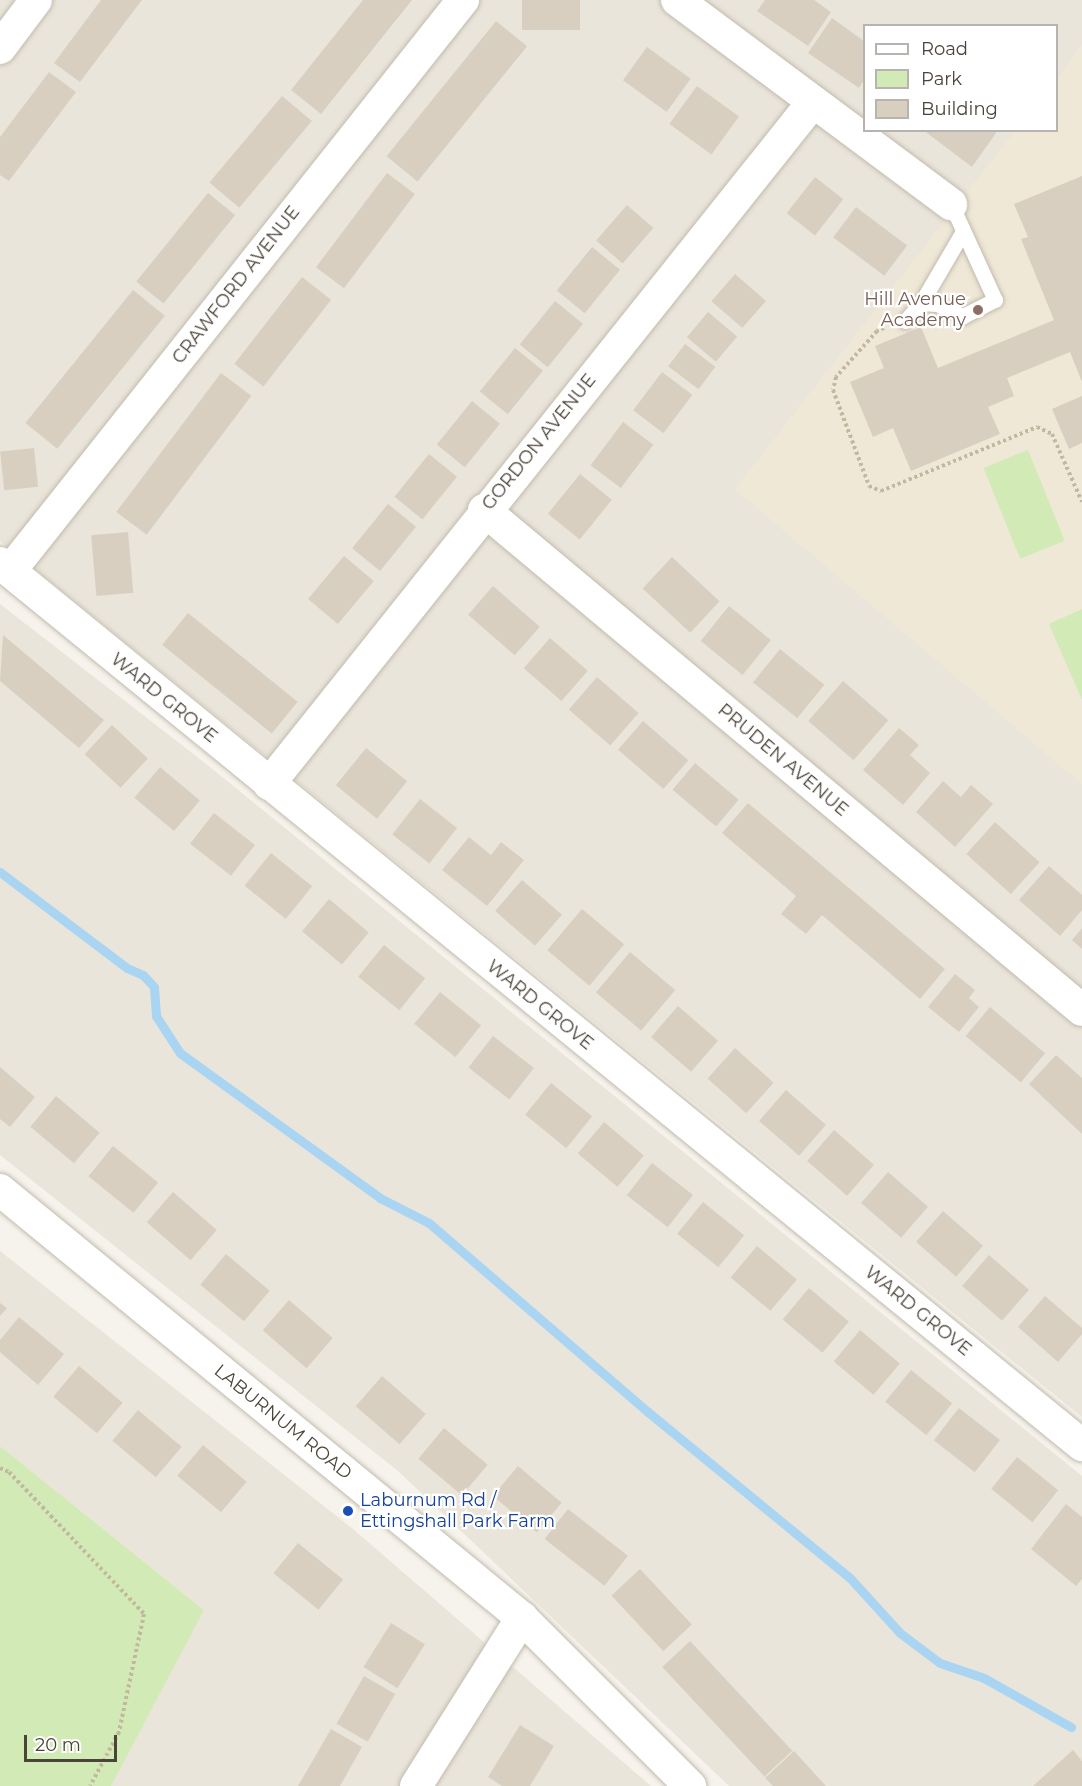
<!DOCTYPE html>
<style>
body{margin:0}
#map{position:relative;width:1082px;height:1786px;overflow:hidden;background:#f6f3ec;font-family:Montserrat,sans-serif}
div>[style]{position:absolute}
.residential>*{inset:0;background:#eae5da}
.education>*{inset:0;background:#efe8d6}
.green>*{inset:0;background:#d2eab5;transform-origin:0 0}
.stream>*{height:9px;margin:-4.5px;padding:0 4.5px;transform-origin:4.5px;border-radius:4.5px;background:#a9d4f2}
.building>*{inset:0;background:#d8cfc1;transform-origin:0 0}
.path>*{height:4px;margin-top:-2px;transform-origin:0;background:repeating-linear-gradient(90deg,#c4b79f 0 3px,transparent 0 6px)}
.roads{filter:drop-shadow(0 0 2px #c2bbae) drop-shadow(0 0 2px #c2bbae)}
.lane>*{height:15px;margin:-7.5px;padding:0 7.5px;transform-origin:7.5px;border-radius:7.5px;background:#fff}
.street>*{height:32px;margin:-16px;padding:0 16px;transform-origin:16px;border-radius:16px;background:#fff}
.dots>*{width:16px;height:16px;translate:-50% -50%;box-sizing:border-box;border:3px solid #fff;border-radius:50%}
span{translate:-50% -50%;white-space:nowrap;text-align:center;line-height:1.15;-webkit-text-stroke:4.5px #fff;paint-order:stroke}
.street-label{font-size:18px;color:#4b4439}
.education-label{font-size:18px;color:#785e54}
.right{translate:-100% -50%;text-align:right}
.transit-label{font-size:18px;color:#164399}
.left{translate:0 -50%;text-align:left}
.legend{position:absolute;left:863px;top:24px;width:195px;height:108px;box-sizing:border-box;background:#fff;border:2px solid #b7b4b0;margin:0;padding:8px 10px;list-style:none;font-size:18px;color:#4b4439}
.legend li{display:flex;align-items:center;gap:12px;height:30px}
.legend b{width:30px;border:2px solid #b7b4b0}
.scale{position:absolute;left:24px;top:1735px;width:93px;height:27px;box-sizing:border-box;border:3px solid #4b4439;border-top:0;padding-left:8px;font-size:18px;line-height:21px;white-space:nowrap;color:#4b4439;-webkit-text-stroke:4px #fff;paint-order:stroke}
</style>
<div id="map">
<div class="residential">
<div style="clip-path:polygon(evenodd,0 0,1082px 0,1082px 1417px,0 541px,0 0,864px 26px,1056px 26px,1056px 130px,864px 130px,864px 26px)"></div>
<div style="clip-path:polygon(0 604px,205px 763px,1082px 1476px,1082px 1786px,729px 1786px,398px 1471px,0 1155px)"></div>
<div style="clip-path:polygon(0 1251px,353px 1529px,651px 1786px,107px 1786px,204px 1610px,0 1446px)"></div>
</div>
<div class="education">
<div style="clip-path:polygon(1082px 45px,1082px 784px,735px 489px,1015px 131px,1056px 130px,1057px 78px)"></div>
</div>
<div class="green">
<div style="left:1028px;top:450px;width:98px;height:48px;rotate:68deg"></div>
<div style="clip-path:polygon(1082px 609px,1082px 700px,1049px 624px)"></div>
<div style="clip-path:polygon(0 1446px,204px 1610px,111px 1786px,0 1786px)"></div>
</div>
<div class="stream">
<div style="left:0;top:872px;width:159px;rotate:37.1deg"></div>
<div style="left:127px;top:968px;width:17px;rotate:24deg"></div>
<div style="left:143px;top:975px;width:16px;rotate:47deg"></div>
<div style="left:154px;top:987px;width:29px;rotate:86deg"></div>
<div style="left:156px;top:1016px;width:44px;rotate:57deg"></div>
<div style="left:180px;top:1053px;width:247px;rotate:35.9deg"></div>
<div style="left:380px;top:1198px;width:55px;rotate:27deg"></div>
<div style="left:429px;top:1223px;width:289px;rotate:40.8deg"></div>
<div style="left:648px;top:1412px;width:261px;rotate:39.4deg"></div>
<div style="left:850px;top:1578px;width:74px;rotate:47.7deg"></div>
<div style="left:900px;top:1633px;width:50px;rotate:36.9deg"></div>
<div style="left:940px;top:1663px;width:46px;rotate:18.8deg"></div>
<div style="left:984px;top:1678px;width:100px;rotate:29.4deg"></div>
</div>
<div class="building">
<div style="clip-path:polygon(101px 0,142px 0,80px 82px,54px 63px)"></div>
<div style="clip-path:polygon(363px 0,412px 0,321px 114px,291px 90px)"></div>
<div style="left:522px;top:0;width:58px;height:30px"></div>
<div style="clip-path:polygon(765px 0,814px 0,831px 12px,808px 46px,757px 11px)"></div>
<div style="clip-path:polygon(832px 18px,864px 41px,864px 80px,859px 88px,808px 53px)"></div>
<div style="left:496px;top:21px;width:40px;height:174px;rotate:39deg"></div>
<div style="left:647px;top:47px;width:54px;height:41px;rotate:36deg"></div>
<div style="clip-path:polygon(49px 72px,76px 92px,9px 181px,0 175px,0 137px)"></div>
<div style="left:697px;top:86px;width:52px;height:47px;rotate:36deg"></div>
<div style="left:282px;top:96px;width:39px;height:113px;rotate:40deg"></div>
<div style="clip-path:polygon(923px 130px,993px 130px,996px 133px,972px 167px)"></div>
<div style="left:387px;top:173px;width:35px;height:118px;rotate:37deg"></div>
<div style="clip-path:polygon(1082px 176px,1082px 382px,1070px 352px,1007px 378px,1014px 396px,988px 407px,1000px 434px,911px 471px,893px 428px,873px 437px,850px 382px,884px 368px,875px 346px,921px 327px,938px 368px,1054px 320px,1021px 239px,1028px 237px,1014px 204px)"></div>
<div style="left:815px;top:177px;width:36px;height:46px;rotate:38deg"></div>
<div style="left:208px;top:193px;width:35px;height:114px;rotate:39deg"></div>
<div style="left:627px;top:205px;width:35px;height:47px;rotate:41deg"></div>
<div style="left:856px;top:207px;width:64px;height:38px;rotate:37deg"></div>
<div style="left:592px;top:247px;width:36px;height:56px;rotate:39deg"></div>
<div style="left:735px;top:274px;width:41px;height:36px;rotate:41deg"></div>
<div style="left:302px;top:277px;width:37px;height:110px;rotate:38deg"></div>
<div style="left:133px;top:290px;width:41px;height:171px;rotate:39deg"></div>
<div style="left:555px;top:301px;width:36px;height:56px;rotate:39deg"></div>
<div style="left:708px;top:312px;width:38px;height:33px;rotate:40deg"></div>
<div style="left:685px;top:344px;width:38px;height:28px;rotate:37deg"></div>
<div style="left:515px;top:348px;width:36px;height:56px;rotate:39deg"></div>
<div style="left:662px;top:372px;width:38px;height:48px;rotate:37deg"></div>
<div style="left:221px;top:373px;width:38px;height:174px;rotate:37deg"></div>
<div style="clip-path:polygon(1082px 396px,1082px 443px,1069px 449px,1052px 409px)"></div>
<div style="left:472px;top:401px;width:36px;height:56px;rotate:39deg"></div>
<div style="left:623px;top:422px;width:38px;height:54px;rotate:37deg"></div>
<div style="left:34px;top:448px;width:39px;height:34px;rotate:84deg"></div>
<div style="left:429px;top:454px;width:36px;height:55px;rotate:39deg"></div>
<div style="left:580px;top:474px;width:41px;height:51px;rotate:39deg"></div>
<div style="left:388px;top:504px;width:36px;height:57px;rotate:39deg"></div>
<div style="left:128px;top:532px;width:61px;height:37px;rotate:85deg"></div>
<div style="left:344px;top:556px;width:39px;height:56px;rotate:40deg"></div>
<div style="left:672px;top:557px;width:65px;height:43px;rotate:43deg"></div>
<div style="left:493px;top:586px;width:62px;height:38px;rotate:41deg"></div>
<div style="left:729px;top:606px;width:54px;height:45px;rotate:39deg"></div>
<div style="left:188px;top:613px;width:141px;height:41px;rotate:39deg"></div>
<div style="clip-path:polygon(3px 635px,104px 720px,79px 748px,0 681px)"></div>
<div style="left:550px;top:638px;width:50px;height:40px;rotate:41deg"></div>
<div style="left:780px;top:649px;width:57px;height:43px;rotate:39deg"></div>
<div style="left:597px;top:677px;width:55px;height:43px;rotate:41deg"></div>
<div style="left:843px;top:681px;width:60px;height:53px;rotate:41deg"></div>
<div style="left:643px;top:721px;width:60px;height:38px;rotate:41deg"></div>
<div style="left:112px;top:725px;width:49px;height:40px;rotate:43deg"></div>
<div style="clip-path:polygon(899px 728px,919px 745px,910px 755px,930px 773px,903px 805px,863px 770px)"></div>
<div style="left:366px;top:748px;width:53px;height:48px;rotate:39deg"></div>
<div style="left:695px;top:763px;width:57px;height:35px;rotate:40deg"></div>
<div style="left:160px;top:767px;width:52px;height:40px;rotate:40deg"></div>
<div style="clip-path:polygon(943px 781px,961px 797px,971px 785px,993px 804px,955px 847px,916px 812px)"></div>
<div style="left:420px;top:799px;width:47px;height:45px;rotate:38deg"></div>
<div style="clip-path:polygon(748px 803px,945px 969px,920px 999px,822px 915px,806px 934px,781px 914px,796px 896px,722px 833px)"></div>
<div style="left:214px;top:813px;width:52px;height:39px;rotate:38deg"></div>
<div style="left:995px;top:822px;width:60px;height:43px;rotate:42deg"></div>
<div style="clip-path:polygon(469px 837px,491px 855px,501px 842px,524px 860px,487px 906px,442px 870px)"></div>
<div style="left:271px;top:853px;width:53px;height:42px;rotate:39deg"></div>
<div style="clip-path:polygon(1049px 866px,1082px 895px,1082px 910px,1060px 936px,1019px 900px)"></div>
<div style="left:522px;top:880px;width:53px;height:41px;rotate:41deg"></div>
<div style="left:329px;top:899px;width:52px;height:42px;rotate:40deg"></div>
<div style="left:582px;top:909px;width:55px;height:54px;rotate:40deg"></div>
<div style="clip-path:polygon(1082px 928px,1082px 949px,1072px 940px)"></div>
<div style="left:384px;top:945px;width:53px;height:41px;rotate:39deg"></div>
<div style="left:630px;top:952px;width:59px;height:53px;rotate:40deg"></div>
<div style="clip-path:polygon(955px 974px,975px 990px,969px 998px,979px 1007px,959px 1032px,928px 1007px)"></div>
<div style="left:440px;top:992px;width:53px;height:41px;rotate:39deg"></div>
<div style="left:678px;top:1006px;width:53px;height:41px;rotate:41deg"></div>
<div style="left:990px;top:1007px;width:72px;height:38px;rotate:40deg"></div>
<div style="left:493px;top:1036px;width:52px;height:40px;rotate:38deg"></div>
<div style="left:735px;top:1048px;width:52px;height:41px;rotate:42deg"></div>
<div style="clip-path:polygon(1056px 1055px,1082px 1078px,1082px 1134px,1029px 1084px)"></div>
<div style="clip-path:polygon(0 1067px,35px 1097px,10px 1127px,0 1119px)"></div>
<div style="left:551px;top:1083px;width:53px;height:41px;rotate:39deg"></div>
<div style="left:786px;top:1090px;width:53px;height:41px;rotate:41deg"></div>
<div style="left:56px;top:1096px;width:57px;height:40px;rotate:40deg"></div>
<div style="left:604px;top:1122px;width:52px;height:41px;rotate:40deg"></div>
<div style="left:834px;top:1130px;width:53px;height:41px;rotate:41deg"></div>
<div style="left:113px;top:1146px;width:58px;height:39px;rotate:39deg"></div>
<div style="left:652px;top:1163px;width:52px;height:41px;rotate:38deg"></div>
<div style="left:888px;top:1172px;width:53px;height:41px;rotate:41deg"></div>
<div style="left:173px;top:1192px;width:58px;height:40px;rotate:41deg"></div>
<div style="left:703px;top:1202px;width:53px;height:41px;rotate:39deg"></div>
<div style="left:943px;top:1211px;width:53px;height:41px;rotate:41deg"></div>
<div style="left:757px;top:1246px;width:52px;height:41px;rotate:40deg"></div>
<div style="left:226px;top:1254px;width:57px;height:40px;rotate:40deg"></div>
<div style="left:989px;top:1255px;width:53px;height:41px;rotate:41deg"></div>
<div style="left:809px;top:1288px;width:52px;height:41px;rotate:40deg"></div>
<div style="clip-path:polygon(1045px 1296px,1082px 1328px,1082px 1334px,1058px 1362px,1018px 1327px)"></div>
<div style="left:289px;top:1300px;width:58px;height:40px;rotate:41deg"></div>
<div style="clip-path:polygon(0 1303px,7px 1308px,0 1316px)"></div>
<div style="clip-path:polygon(19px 1317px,64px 1354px,38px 1385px,0 1352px,0 1340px)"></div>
<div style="left:860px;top:1330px;width:52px;height:41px;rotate:40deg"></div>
<div style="left:79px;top:1366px;width:57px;height:40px;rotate:40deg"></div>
<div style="left:911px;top:1370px;width:53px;height:41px;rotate:39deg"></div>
<div style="left:382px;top:1376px;width:58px;height:40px;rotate:41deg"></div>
<div style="left:959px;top:1408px;width:52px;height:41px;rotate:38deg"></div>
<div style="left:138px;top:1410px;width:57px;height:40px;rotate:40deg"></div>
<div style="left:444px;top:1428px;width:57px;height:40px;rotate:40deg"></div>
<div style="left:203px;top:1445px;width:57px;height:40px;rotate:40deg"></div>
<div style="left:1017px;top:1457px;width:53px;height:41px;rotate:39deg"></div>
<div style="left:518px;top:1466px;width:57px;height:39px;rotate:40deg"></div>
<div style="clip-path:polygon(1066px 1504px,1082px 1517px,1082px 1579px,1076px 1586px,1031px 1549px)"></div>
<div style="left:568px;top:1509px;width:76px;height:38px;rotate:38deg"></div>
<div style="left:298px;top:1543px;width:58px;height:39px;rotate:39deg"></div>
<div style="left:640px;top:1569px;width:76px;height:39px;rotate:47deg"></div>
<div style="left:391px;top:1623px;width:40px;height:52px;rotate:32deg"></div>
<div style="left:690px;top:1641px;width:150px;height:38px;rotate:47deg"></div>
<div style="left:364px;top:1676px;width:36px;height:55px;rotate:30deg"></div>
<div style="clip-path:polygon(520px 1725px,554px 1746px,530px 1786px,502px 1786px,488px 1777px)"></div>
<div style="clip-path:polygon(331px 1729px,362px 1747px,340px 1786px,298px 1786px)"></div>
<div style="clip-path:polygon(1073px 1750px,1082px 1761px,1082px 1786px,1033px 1786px)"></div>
<div style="clip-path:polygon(794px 1751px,826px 1786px,773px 1786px,765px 1778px)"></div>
</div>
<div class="path">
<div style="left:884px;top:328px;width:8px;rotate:157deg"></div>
<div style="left:877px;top:331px;width:62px;rotate:131.7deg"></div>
<div style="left:836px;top:377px;width:13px;rotate:103deg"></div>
<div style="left:833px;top:390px;width:103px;rotate:69.4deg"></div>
<div style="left:869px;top:486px;width:13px;rotate:23deg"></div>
<div style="left:881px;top:491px;width:169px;rotate:-22.3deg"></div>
<div style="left:1037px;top:427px;width:17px;rotate:25deg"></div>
<div style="left:1052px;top:434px;width:74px;rotate:66.2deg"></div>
<div style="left:0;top:1468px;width:10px;rotate:24deg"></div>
<div style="left:9px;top:1472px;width:196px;rotate:46.4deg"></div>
<div style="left:144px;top:1614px;width:121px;rotate:102deg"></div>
<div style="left:119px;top:1732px;width:61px;rotate:118.2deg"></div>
</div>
<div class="roads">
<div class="lane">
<div style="left:921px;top:303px;width:81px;rotate:-59.6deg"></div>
<div style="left:905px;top:321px;width:24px;rotate:-48deg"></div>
<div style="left:921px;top:303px;width:16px;rotate:4deg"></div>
<div style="left:937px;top:304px;width:29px;rotate:25deg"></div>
<div style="left:963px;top:316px;width:36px;rotate:-27deg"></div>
<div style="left:995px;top:300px;width:106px;rotate:-114.6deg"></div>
</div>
<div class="street">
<div style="left:677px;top:0;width:342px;rotate:36.7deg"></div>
<div style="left:0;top:48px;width:60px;rotate:-53.1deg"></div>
<div style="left:484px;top:510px;width:779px;rotate:39.9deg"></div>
<div style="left:0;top:563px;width:1396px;rotate:39.19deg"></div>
<div style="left:10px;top:571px;width:729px;rotate:-51.57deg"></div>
<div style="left:269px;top:784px;width:872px;rotate:-51.42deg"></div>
<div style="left:0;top:1190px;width:675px;rotate:39.35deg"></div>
<div style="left:522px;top:1618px;width:238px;rotate:45deg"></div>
<div style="left:416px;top:1786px;width:199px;rotate:-57.8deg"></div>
</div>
</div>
<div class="dots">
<div style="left:978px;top:310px;background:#8d6e63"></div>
<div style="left:348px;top:1511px;background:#1a4fb4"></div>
</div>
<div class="street-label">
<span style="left:236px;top:285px;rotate:-52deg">CRAWFORD AVENUE</span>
<span style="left:539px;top:442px;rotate:-51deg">GORDON AVENUE</span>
<span style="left:164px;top:698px;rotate:39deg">WARD GROVE</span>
<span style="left:783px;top:760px;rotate:40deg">PRUDEN AVENUE</span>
<span style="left:540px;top:1005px;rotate:39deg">WARD GROVE</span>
<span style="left:918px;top:1311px;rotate:39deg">WARD GROVE</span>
<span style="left:283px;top:1422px;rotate:39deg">LABURNUM ROAD</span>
</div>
<div class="education-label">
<span class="right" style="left:966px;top:310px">Hill Avenue<br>Academy</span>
</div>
<div class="transit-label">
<span class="left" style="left:360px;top:1511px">Laburnum Rd /<br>Ettingshall Park Farm</span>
</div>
<ul class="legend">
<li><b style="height:8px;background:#fff"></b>Road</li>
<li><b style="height:16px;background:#d2eab5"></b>Park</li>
<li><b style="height:16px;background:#d8cfc1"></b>Building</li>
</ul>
<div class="scale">20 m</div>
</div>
